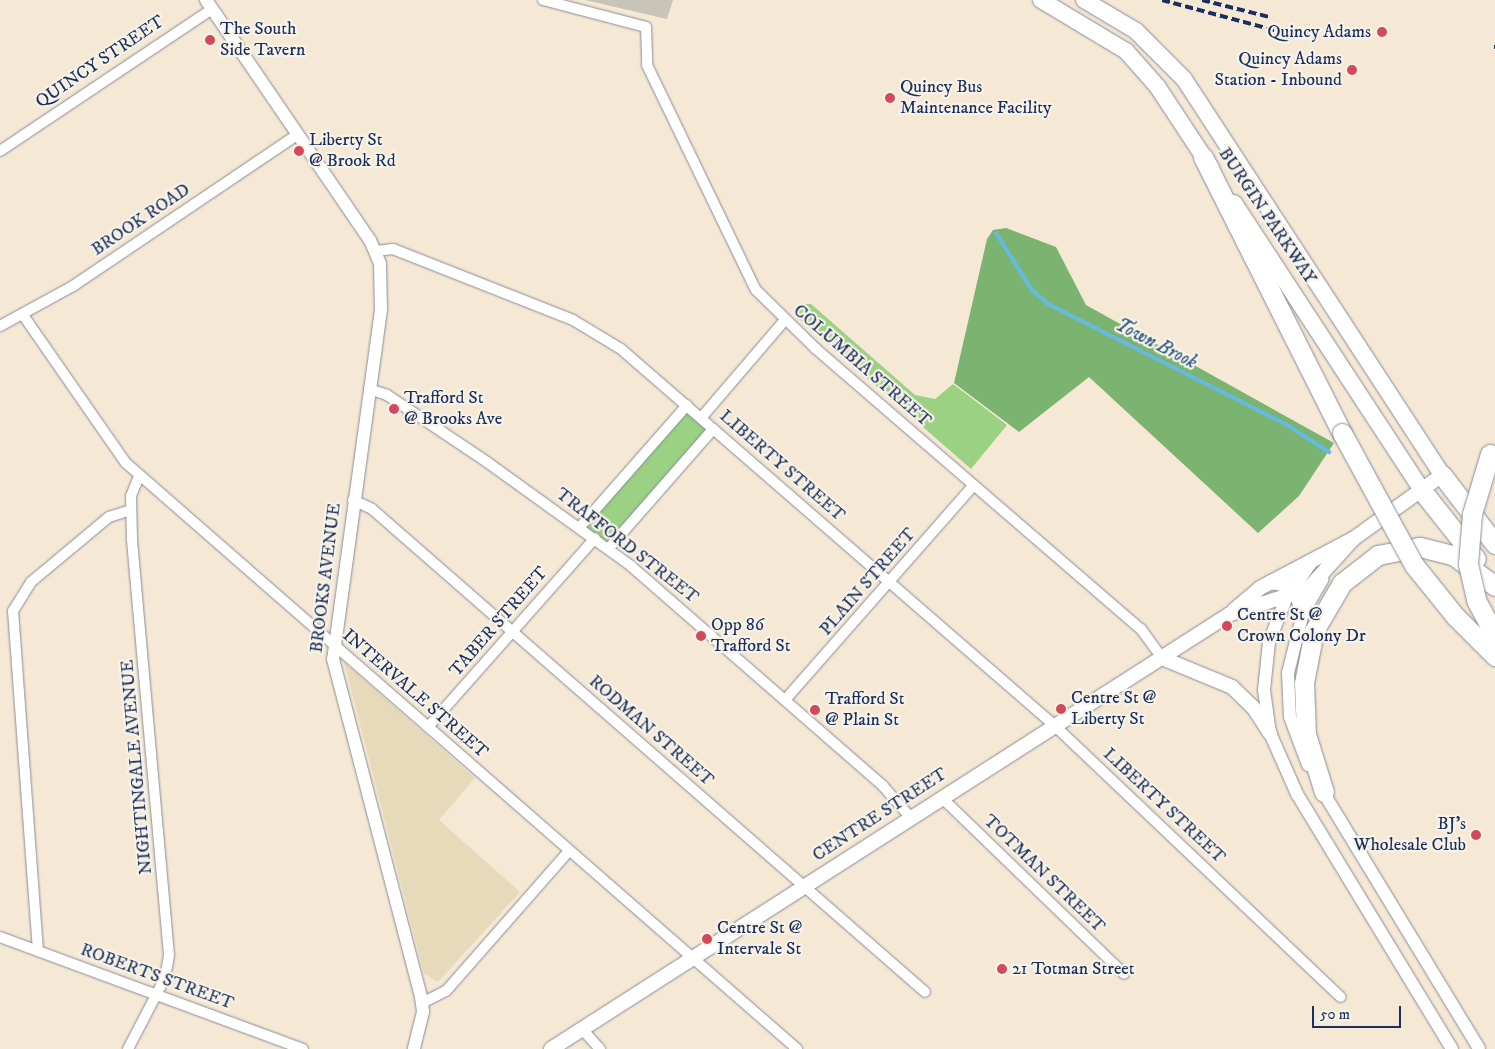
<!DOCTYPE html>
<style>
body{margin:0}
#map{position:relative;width:1495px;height:1049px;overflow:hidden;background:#f5e8d4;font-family:"IM FELL DW Pica",serif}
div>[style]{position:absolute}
.built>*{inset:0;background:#e7daba}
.industrial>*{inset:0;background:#c8c4b8}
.green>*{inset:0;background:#9ad183;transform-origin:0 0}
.forest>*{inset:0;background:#7bb371}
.stream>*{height:4px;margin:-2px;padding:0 2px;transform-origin:2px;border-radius:2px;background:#66bae2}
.roads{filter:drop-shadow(0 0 1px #888c99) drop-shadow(0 0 1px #888c99)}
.minor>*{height:10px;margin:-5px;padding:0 5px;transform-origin:5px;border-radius:5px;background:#fff}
.tertiary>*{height:12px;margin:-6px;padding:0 6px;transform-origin:6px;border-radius:6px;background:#fff}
.secondary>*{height:14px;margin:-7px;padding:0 7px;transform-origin:7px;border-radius:7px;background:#fff}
.primary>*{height:16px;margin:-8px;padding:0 8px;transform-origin:8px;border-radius:8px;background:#fff}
.motorway>*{height:19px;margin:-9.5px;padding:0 9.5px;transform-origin:9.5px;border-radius:9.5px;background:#fff}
.rail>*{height:4px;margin-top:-2px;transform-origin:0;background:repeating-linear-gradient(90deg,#1b2f5e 0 8px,transparent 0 12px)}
.bridges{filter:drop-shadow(0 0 1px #888c99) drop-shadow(0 0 1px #888c99)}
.motorway-bridge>*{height:19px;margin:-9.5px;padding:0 9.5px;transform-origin:9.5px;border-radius:9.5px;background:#fff}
.dots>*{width:14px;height:14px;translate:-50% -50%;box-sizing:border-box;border:2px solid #f7f3e8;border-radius:50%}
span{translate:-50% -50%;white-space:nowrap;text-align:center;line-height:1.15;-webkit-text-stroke:4.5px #f7f3e8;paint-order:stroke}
.poi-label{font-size:18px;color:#1b2f5e}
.left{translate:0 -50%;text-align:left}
.right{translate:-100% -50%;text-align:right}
.street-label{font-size:18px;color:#1b2f5e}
.water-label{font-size:19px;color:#325986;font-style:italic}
.scale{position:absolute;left:1312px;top:1006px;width:89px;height:22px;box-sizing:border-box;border:2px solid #1b2f5e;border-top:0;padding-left:6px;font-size:15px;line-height:18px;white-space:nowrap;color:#1b2f5e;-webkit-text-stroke:4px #f7f3e8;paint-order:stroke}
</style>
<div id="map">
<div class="built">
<div style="clip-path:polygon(344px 662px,475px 778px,439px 820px,520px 892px,438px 982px,424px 974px)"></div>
</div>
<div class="industrial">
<div style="clip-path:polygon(585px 0,673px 0,667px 19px)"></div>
</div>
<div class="green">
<div style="clip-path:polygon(806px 304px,811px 304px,915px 395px,935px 399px,953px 384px,1007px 425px,971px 469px,795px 315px)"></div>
<div style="left:687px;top:405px;width:35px;height:162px;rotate:43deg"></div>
</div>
<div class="forest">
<div style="clip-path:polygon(1006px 228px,1056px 247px,1086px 305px,1334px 443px,1299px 496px,1258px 533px,1089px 377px,1019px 432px,954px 383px,987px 239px,993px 230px)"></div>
</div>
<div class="stream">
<div style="left:996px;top:233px;width:67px;rotate:57.7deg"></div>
<div style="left:1032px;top:290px;width:21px;rotate:41deg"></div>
<div style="left:1048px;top:304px;width:264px;rotate:26.8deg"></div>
<div style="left:1284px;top:423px;width:54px;rotate:32.8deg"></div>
</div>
<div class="roads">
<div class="minor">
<div style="left:543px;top:0;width:106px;rotate:14.7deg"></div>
<div style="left:646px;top:27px;width:38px;rotate:88deg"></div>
<div style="left:647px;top:65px;width:250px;rotate:64.2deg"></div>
<div style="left:756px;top:290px;width:83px;rotate:44.5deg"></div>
<div style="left:815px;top:348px;width:430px;rotate:40.8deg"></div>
<div style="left:1141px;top:629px;width:36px;rotate:54deg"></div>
<div style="left:0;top:151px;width:255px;rotate:-33.8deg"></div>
<div style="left:376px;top:251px;width:17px;rotate:-7deg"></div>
<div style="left:393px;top:249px;width:193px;rotate:21.5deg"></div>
<div style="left:573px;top:320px;width:56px;rotate:31.1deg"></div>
<div style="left:621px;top:349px;width:573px;rotate:40.97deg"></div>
<div style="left:1054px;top:725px;width:395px;rotate:43.5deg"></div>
<div style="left:23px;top:315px;width:180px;rotate:55.2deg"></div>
<div style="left:126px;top:463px;width:891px;rotate:41.13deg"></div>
<div style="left:0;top:326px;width:83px;rotate:-28.7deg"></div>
<div style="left:73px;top:286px;width:270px;rotate:-34deg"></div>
<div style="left:369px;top:389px;width:19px;rotate:18deg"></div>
<div style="left:387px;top:395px;width:120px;rotate:33.8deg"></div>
<div style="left:487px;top:462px;width:178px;rotate:35.8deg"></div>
<div style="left:631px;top:566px;width:335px;rotate:41.1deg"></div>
<div style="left:883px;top:786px;width:43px;rotate:48.8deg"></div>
<div style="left:701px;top:418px;width:129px;rotate:-49.4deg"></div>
<div style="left:353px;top:500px;width:21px;rotate:25deg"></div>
<div style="left:372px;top:509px;width:734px;rotate:41.13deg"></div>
<div style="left:580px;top:527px;width:162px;rotate:-48.7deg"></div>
<div style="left:609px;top:548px;width:158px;rotate:-48.8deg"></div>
<div style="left:785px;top:700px;width:286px;rotate:-48.7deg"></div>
<div style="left:428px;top:727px;width:252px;rotate:-48.5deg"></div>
<div style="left:942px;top:798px;width:253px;rotate:44deg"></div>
<div style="left:0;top:937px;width:323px;rotate:20.3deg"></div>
<div style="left:38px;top:951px;width:341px;rotate:-94.2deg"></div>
<div style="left:13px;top:611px;width:34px;rotate:-58deg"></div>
<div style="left:31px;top:582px;width:102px;rotate:-39.8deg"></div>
<div style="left:109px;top:517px;width:23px;rotate:-18deg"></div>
<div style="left:422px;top:1003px;width:27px;rotate:-27deg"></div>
<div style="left:446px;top:991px;width:186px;rotate:-48.7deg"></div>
<div style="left:582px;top:1029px;width:27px;rotate:48deg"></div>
<div style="left:128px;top:1049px;width:80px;rotate:-62.5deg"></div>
<div style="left:165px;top:978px;width:23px;rotate:-80deg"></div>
<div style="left:169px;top:955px;width:418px;rotate:-95.1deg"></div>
<div style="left:132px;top:539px;width:43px;rotate:-91.3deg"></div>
<div style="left:131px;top:496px;width:22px;rotate:-68deg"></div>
</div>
<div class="tertiary">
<div style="left:206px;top:0;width:291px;rotate:55.7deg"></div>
<div style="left:370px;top:240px;width:26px;rotate:67deg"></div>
<div style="left:380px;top:264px;width:46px;rotate:88.8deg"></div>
<div style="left:381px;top:310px;width:352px;rotate:97.8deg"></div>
<div style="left:333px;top:659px;width:349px;rotate:75.4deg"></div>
<div style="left:421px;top:997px;width:15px;rotate:82deg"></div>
<div style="left:423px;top:1012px;width:38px;rotate:104deg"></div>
<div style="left:1313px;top:560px;width:47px;rotate:124.7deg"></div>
<div style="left:1286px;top:599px;width:46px;rotate:111.6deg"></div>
<div style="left:1269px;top:642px;width:48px;rotate:95.9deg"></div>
<div style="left:1264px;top:690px;width:43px;rotate:82.1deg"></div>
<div style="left:1270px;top:733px;width:67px;rotate:66.1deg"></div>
<div style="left:1297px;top:794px;width:298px;rotate:58.7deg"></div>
<div style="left:1308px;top:765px;width:51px;rotate:-110.6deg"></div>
<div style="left:1290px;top:717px;width:44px;rotate:-92.6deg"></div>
<div style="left:1288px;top:673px;width:62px;rotate:-76deg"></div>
<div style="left:1303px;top:613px;width:39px;rotate:-60deg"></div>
<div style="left:1320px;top:787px;width:306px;rotate:58.7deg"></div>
</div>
<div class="secondary">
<div style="left:1271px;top:582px;width:23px;rotate:10deg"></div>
<div style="left:1294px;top:586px;width:28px;rotate:72deg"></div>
<div style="left:1234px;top:610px;width:34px;rotate:-40deg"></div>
<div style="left:1260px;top:588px;width:105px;rotate:-27.8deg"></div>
<div style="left:1353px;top:539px;width:110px;rotate:-35.7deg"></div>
<div style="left:1162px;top:658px;width:76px;rotate:22.5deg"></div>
<div style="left:1232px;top:687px;width:29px;rotate:44deg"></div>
<div style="left:1253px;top:707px;width:31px;rotate:57deg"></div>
<div style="left:551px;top:1049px;width:806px;rotate:-32.65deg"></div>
<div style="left:1230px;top:614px;width:82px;rotate:-17.8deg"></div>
<div style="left:1308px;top:589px;width:67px;rotate:-48deg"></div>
</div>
<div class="primary">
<div style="left:1041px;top:0;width:99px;rotate:31deg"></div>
<div style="left:1126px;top:51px;width:47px;rotate:48.5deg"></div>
<div style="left:1157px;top:86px;width:98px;rotate:56.6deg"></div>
<div style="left:1084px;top:0;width:61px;rotate:30.8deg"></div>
<div style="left:1136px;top:31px;width:68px;rotate:45deg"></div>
<div style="left:1184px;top:79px;width:473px;rotate:56.9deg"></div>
<div style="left:1234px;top:203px;width:345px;rotate:56.8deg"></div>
</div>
<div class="motorway">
<div style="left:1203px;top:157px;width:309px;rotate:63.3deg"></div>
<div style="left:1442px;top:475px;width:87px;rotate:52.5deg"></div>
<div style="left:1423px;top:492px;width:85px;rotate:51.7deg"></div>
<div style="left:1324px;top:792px;width:61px;rotate:-107.2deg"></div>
<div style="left:1306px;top:734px;width:51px;rotate:-92.2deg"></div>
<div style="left:1304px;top:683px;width:53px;rotate:-79.1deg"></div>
<div style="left:1314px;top:631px;width:56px;rotate:-59.7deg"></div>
<div style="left:1342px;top:583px;width:46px;rotate:-37.9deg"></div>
<div style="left:1378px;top:555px;width:43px;rotate:-10.8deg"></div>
<div style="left:1420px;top:547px;width:34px;rotate:14deg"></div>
<div style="left:1453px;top:555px;width:52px;rotate:36.4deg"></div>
</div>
</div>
<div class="rail">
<div style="left:1162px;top:0;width:120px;rotate:15deg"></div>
<div style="left:1202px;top:0;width:69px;rotate:14.2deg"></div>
<div style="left:1494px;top:47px;width:1px"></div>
</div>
<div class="bridges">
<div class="motorway-bridge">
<div style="left:1342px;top:433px;width:150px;rotate:61.4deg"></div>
<div style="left:1414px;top:565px;width:65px;rotate:51.2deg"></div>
<div style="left:1455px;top:616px;width:57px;rotate:45deg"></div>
<div style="left:1490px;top:454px;width:63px;rotate:106.7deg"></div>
<div style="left:1472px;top:514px;width:50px;rotate:94.6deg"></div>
<div style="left:1468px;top:564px;width:37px;rotate:77deg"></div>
<div style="left:1476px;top:600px;width:40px;rotate:62deg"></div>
</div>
</div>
<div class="dots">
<div style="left:1382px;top:32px;background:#d1495b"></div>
<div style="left:210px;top:40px;background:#d1495b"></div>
<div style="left:1352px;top:70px;background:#d1495b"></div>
<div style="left:890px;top:98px;background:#d1495b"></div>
<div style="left:299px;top:151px;background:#d1495b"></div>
<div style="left:394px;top:409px;background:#d1495b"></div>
<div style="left:1227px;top:626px;background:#d1495b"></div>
<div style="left:701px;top:636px;background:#d1495b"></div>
<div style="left:1061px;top:709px;background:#d1495b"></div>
<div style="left:815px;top:710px;background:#d1495b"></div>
<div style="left:1476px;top:835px;background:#d1495b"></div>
<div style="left:707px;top:939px;background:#d1495b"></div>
<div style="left:1002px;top:969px;background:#d1495b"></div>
</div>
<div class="poi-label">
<span class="left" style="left:220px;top:40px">The South<br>Side Tavern</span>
<span class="right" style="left:1371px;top:32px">Quincy Adams</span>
<span class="right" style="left:1342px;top:70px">Quincy Adams<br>Station - Inbound</span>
<span class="left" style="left:900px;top:98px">Quincy Bus<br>Maintenance Facility</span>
<span class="left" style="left:309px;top:151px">Liberty St<br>@ Brook Rd</span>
<span class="left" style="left:404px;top:409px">Trafford St<br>@ Brooks Ave</span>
<span class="left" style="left:1237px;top:626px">Centre St @<br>Crown Colony Dr</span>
<span class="left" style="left:711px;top:636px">Opp 86<br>Trafford St</span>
<span class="left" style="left:1071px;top:709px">Centre St @<br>Liberty St</span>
<span class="left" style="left:825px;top:710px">Trafford St<br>@ Plain St</span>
<span class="right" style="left:1466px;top:835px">BJ's<br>Wholesale Club</span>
<span class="left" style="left:717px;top:939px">Centre St @<br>Intervale St</span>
<span class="left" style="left:1012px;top:969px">21 Totman Street</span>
</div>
<div class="street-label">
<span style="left:100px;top:62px;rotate:-34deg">QUINCY STREET</span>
<span style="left:1267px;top:216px;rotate:56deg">BURGIN PARKWAY</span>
<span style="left:141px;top:220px;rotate:-34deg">BROOK ROAD</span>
<span style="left:862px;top:366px;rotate:41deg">COLUMBIA STREET</span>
<span style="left:782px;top:466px;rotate:41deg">LIBERTY STREET</span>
<span style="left:627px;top:546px;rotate:38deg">TRAFFORD STREET</span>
<span style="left:326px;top:578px;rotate:-83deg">BROOKS AVENUE</span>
<span style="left:868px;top:582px;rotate:-49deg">PLAIN STREET</span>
<span style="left:499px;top:622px;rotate:-49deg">TABER STREET</span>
<span style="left:415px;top:694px;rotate:41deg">INTERVALE STREET</span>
<span style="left:651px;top:731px;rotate:41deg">RODMAN STREET</span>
<span style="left:137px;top:767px;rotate:-95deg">NIGHTINGALE AVENUE</span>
<span style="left:1164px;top:806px;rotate:43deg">LIBERTY STREET</span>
<span style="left:880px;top:815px;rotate:-33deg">CENTRE STREET</span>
<span style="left:1044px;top:874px;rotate:44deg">TOTMAN STREET</span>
<span style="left:157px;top:977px;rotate:20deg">ROBERTS STREET</span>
</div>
<div class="water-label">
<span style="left:1156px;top:344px;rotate:27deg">Town Brook</span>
</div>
<div class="scale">50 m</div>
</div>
